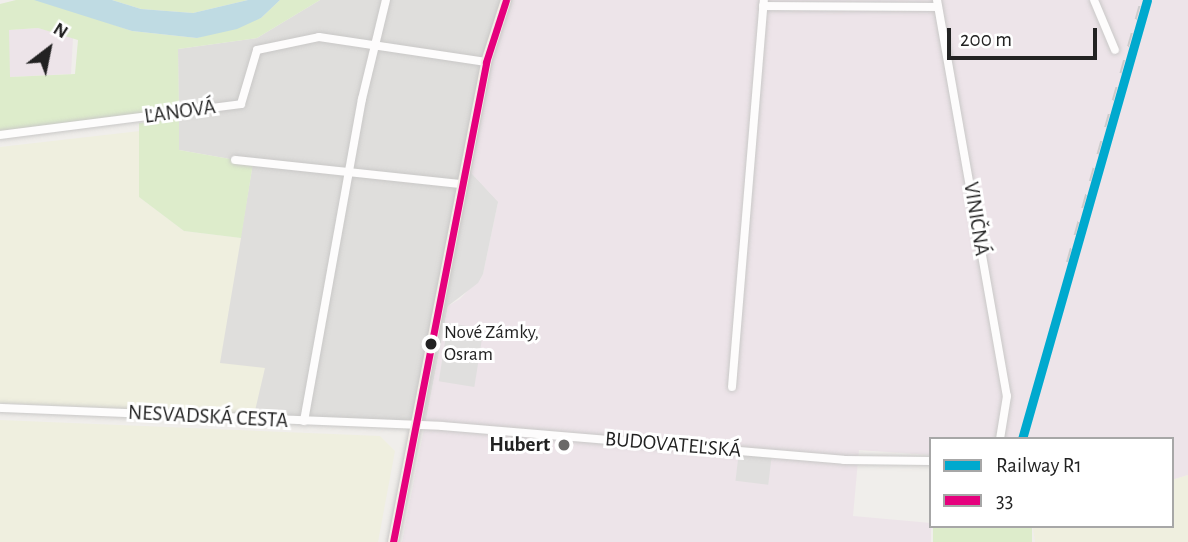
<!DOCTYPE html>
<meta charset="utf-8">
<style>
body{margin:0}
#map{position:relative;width:1188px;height:542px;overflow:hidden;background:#f0eeeb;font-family:"Alegreya Sans",sans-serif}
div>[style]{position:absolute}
.residential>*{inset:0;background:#dfdedc}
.industrial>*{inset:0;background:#ede4e9}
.farmland>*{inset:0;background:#efefdf}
.grass>*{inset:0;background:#ddeccb;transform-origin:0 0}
.parking>*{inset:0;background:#e0dfde;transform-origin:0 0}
.water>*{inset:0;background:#bfdbe3}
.roads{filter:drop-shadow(0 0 2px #c9c8c7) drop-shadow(0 0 2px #c9c8c7)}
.minor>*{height:8px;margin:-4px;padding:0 4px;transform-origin:4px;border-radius:4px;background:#fdfcfc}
.major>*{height:10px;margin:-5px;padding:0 5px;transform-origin:5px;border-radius:5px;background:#f3ede7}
.rail>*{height:2px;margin-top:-1px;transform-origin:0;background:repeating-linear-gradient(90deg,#ccc 0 14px,transparent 0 28px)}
.bus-1>*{height:7px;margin:-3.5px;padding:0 3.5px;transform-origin:3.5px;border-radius:3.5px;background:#e5007d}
.rail-1>*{height:9px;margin:-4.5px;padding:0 4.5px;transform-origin:4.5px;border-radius:4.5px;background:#00a9ce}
.dots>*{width:19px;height:19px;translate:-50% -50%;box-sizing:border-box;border:4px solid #fff;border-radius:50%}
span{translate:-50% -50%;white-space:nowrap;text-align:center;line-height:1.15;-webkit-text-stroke:6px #fff;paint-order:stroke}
.bus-label{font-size:19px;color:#222}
.left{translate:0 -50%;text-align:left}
.street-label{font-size:21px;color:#222}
.poi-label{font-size:21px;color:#222;font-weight:700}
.right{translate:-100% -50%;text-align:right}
.legend{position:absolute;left:929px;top:437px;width:245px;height:91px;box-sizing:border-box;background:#fff;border:2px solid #a7a7a7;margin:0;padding:9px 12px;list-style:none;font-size:21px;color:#222}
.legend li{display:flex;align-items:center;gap:14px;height:35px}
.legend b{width:35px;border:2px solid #a7a7a7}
.north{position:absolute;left:14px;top:14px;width:70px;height:70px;-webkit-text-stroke:5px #fff;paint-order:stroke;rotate:32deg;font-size:19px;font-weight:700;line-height:28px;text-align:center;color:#222}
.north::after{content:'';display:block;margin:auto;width:24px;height:32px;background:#222;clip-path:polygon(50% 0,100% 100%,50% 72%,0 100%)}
.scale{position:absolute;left:947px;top:28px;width:150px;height:32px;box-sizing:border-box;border:4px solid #222;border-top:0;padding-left:9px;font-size:21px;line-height:24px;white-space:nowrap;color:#222;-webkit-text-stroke:5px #fff;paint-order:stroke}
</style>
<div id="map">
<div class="residential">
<div style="clip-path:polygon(320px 0,513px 0,504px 14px,471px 173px,498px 202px,448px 306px,426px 421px,254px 415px,219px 364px,253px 163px,179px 150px,178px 49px,257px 38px)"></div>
</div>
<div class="industrial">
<div style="clip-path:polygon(513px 0,1188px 0,1188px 475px,1172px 480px,1172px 439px,1003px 439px,1000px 424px,994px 439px,931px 439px,931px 455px,859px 450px,853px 516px,931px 523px,931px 542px,402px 542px,448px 306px,460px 299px,483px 274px,498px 202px,471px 173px,499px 26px)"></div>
<div style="clip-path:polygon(38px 28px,73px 38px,71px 74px,9px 77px,9px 30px)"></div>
</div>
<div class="farmland">
<div style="clip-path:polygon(140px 131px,139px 197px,184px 231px,241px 238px,220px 363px,265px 368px,254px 415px,0 403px,0 147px)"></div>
<div style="clip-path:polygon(0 420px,380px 436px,395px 451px,378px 542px,0 542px)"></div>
<div style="clip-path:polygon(1188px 475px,1188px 542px,1035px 542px,1033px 528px,1038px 526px,1172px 526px,1172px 480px)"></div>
</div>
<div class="grass">
<div style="clip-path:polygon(evenodd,16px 0,41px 0,132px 31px,197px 38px,261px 18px,280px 0,320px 0,257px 38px,178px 49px,179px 111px,0 131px,0 4px,16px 0,38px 28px,78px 40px,75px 74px,10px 77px,9px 30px,38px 28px)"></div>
<div style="clip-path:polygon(112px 0,248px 0,193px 13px,141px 9px)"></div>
<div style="clip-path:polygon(179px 119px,179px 150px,253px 163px,241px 238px,184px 231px,139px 197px,139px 123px)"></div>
<div style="left:933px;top:526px;width:99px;height:16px"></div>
</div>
<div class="parking">
<div style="clip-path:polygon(471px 173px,498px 202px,483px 274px,478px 283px,448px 306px)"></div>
<div style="left:448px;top:323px;width:36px;height:59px;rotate:9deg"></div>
<div style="left:739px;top:452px;width:33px;height:29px;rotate:7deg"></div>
</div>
<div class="water">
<div style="clip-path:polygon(34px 0,112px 0,141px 9px,193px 13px,248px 0,280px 0,261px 18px,237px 29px,197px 38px,132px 31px)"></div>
</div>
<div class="roads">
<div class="minor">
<div style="left:937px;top:0;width:402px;rotate:80deg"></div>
<div style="left:1007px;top:396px;width:44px;rotate:99.2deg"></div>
<div style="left:1094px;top:0;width:54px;rotate:67.2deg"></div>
<div style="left:763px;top:6px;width:175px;rotate:0.3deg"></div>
<div style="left:0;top:135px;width:243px;rotate:-7.3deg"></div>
<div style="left:241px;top:104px;width:56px;rotate:-73.5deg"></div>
<div style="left:257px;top:50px;width:63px;rotate:-11.8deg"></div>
<div style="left:319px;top:37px;width:169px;rotate:8.5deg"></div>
<div style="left:235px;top:160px;width:227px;rotate:6.1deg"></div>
<div style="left:732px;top:387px;width:388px;rotate:-85.3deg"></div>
<div style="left:0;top:408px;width:442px;rotate:2.3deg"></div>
<div style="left:442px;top:426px;width:403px;rotate:4.8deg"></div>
<div style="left:844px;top:460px;width:87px;rotate:0.7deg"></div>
<div style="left:304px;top:421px;width:327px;rotate:-79.8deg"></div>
<div style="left:362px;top:99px;width:102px;rotate:-76.4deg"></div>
</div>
<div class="major">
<div style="left:393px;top:542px;width:489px;rotate:-79deg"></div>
<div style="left:486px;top:62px;width:65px;rotate:-72.1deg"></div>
</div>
</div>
<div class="rail">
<div style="left:1067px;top:262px;width:272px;rotate:-74.2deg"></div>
</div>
<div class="bus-1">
<div style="left:393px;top:542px;width:489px;rotate:-79deg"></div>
<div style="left:486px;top:62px;width:65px;rotate:-72.1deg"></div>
</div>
<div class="rail-1">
<div style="left:1022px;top:439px;width:456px;rotate:-74.1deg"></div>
</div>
<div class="dots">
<div style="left:431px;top:344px;background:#222"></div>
<div style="left:564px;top:445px;background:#6a6968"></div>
</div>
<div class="bus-label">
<span class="left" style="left:444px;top:344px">Nové Zámky,<br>Osram</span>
</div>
<div class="street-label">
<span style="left:180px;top:112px;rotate:-8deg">ĽANOVÁ</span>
<span style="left:976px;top:219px;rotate:81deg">VINIČNÁ</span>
<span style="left:208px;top:417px;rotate:3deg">NESVADSKÁ CESTA</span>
<span style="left:673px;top:445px;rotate:5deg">BUDOVATEĽSKÁ</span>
</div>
<div class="poi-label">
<span class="right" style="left:550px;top:445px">Hubert</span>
</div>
<ul class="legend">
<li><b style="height:9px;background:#00a9ce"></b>Railway R1</li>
<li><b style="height:9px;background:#e5007d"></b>33</li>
</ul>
<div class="north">N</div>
<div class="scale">200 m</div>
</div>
